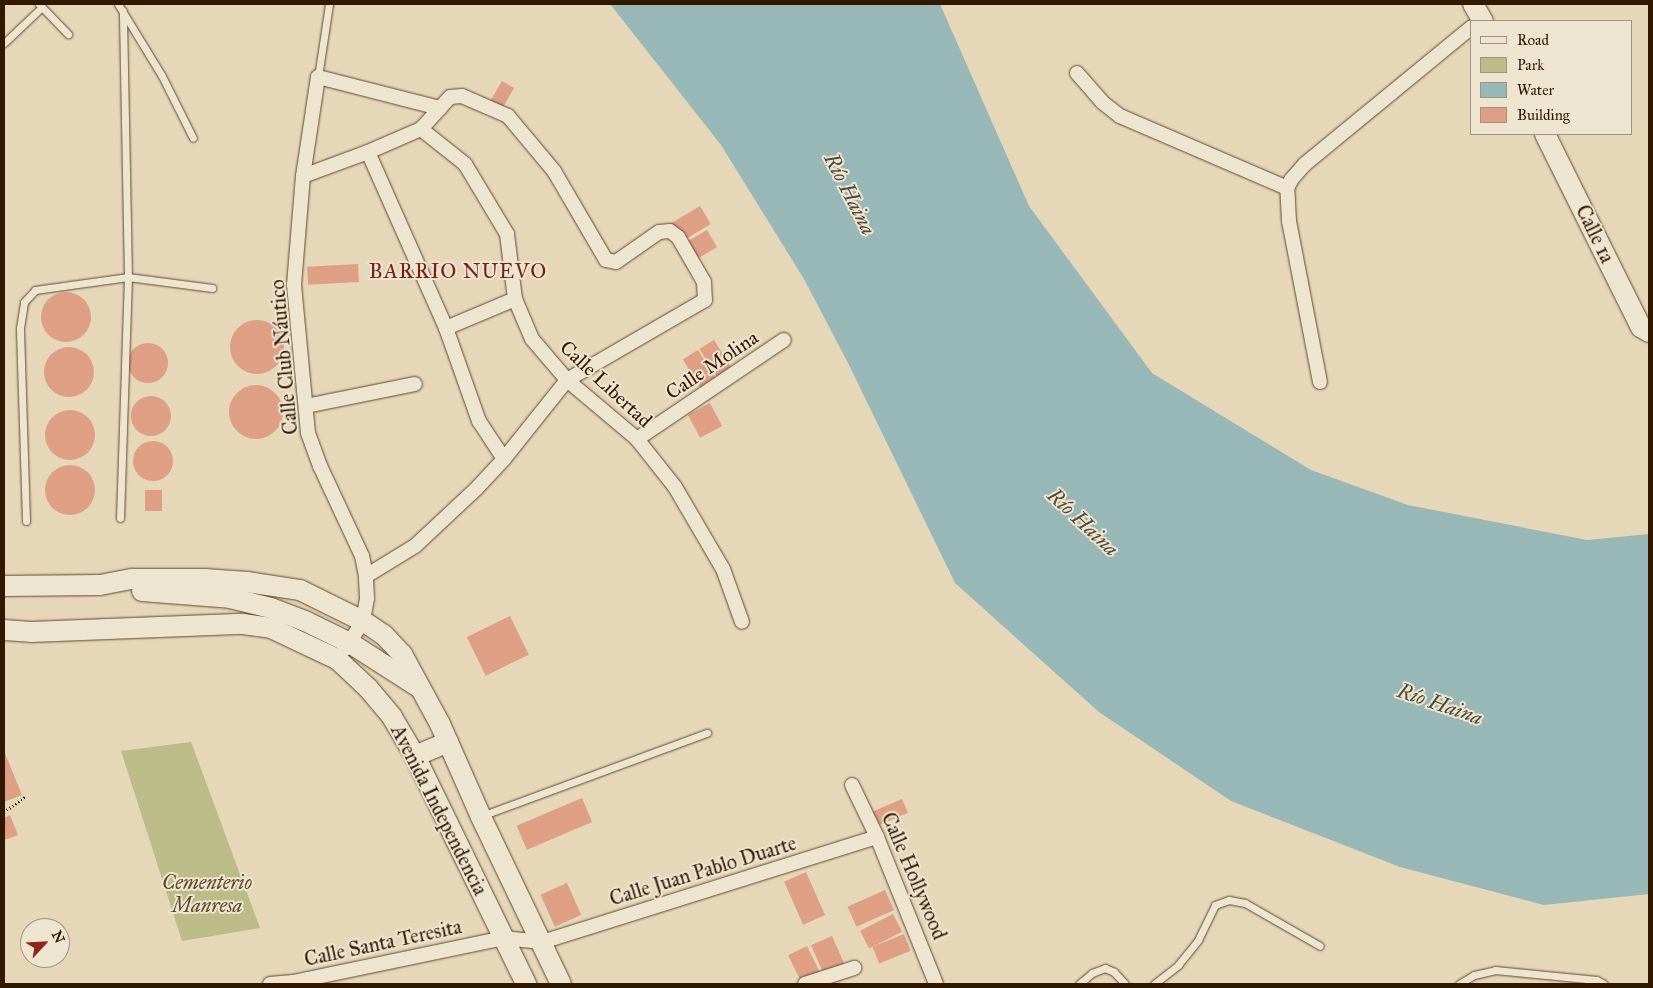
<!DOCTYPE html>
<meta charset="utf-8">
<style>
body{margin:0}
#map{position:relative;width:1653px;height:988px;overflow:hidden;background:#e5d7b8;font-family:"IM FELL Great Primer",serif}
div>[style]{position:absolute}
.green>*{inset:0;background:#bcbc89}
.water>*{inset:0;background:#98b8b7}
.building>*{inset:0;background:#de9f85;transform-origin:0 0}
.round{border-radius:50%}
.path>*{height:3px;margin-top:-1.5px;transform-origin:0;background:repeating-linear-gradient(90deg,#331800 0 1px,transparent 0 3.5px)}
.roads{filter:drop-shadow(0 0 1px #60482e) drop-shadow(0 0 1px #60482e)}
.lane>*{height:7px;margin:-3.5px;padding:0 3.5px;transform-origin:3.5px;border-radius:3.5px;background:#eee5d1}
.street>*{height:14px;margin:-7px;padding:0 7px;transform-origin:7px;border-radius:7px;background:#eee5d1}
.secondary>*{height:20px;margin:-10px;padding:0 10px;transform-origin:10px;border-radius:10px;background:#eee5d1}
span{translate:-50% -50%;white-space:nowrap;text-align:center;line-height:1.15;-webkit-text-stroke:4px #eee5d1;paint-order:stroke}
.street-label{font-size:20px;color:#331800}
.park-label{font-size:20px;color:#5c4929;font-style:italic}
.water-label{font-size:21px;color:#514837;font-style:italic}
.neighbourhood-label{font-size:21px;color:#7a1f14;letter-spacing:1px}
.frame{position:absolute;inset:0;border:5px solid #331800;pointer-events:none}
.legend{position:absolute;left:1470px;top:20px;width:162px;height:115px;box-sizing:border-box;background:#eee5d1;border:1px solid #a3937d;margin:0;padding:6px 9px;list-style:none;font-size:15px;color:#331800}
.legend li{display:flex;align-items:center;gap:10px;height:25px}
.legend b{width:25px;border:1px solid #a3937d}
.north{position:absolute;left:20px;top:918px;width:50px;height:50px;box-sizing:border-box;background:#eee5d1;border:1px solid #a3937d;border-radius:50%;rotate:65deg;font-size:14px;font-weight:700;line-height:20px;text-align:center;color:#331800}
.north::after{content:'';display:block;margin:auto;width:18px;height:22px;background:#8f2418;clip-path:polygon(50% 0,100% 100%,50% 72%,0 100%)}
</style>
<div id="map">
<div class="green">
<div style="clip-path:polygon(191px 742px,260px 928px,182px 941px,121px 751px)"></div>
</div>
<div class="water">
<div style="clip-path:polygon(610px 4px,940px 4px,1029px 206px,1152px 373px,1311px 470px,1408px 505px,1587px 540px,1649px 534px,1649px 894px,1544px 905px,1400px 867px,1231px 801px,1099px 712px,955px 583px,848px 363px,804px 279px,721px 145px)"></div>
</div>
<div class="building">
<div style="left:502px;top:81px;width:14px;height:24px;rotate:30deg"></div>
<div style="left:700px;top:206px;width:21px;height:34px;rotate:59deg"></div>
<div style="left:707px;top:230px;width:20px;height:27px;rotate:60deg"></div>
<div style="left:358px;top:264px;width:18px;height:51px;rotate:87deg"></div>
<div class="round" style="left:41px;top:292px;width:50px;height:50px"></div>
<div class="round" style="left:230px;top:320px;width:54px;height:54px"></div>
<div style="left:714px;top:340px;width:36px;height:17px;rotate:58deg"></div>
<div class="round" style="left:128px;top:343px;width:40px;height:40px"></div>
<div class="round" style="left:44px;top:347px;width:50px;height:50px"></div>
<div style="left:698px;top:350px;width:36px;height:18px;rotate:58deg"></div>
<div class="round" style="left:229px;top:385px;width:54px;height:54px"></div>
<div class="round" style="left:131px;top:396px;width:40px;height:40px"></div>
<div style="left:710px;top:403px;width:26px;height:25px;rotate:62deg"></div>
<div class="round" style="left:45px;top:410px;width:50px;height:50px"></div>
<div class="round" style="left:133px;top:441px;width:40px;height:40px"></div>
<div class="round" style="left:45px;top:465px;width:50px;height:50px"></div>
<div style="left:145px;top:490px;width:17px;height:21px"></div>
<div style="left:510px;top:616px;width:43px;height:48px;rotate:64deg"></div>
<div style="clip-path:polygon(4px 751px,22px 795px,4px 802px)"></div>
<div style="left:582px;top:798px;width:26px;height:71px;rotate:67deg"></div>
<div style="left:902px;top:799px;width:15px;height:35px;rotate:67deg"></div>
<div style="clip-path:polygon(10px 815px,18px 835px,4px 840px,4px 818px)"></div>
<div style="left:806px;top:872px;width:47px;height:24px;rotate:66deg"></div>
<div style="left:567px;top:883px;width:35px;height:29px;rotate:66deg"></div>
<div style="left:885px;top:890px;width:22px;height:41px;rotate:66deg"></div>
<div style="left:893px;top:914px;width:20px;height:37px;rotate:63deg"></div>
<div style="left:904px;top:934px;width:18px;height:34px;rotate:68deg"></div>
<div style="left:832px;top:936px;width:32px;height:23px;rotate:66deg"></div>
<div style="left:807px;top:946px;width:30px;height:21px;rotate:64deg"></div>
</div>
<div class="path">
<div style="left:4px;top:812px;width:27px;rotate:-36deg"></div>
</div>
<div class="roads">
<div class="lane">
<div style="left:39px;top:4px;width:42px;rotate:46deg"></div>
<div style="left:118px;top:4px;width:84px;rotate:58.6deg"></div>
<div style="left:162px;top:76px;width:69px;rotate:63.4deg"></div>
<div style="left:4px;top:43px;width:52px;rotate:-43.5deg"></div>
<div style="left:318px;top:77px;width:74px;rotate:-81.4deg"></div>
<div style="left:120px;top:518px;width:241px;rotate:-88.1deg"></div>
<div style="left:128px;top:277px;width:266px;rotate:-91.1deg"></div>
<div style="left:26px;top:521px;width:193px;rotate:-91.8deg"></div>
<div style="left:20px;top:328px;width:26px;rotate:-81deg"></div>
<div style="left:24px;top:302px;width:16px;rotate:-47deg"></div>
<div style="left:35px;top:290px;width:94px;rotate:-8deg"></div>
<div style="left:128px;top:277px;width:85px;rotate:7.5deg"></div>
<div style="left:481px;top:816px;width:241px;rotate:-20.2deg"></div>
<div style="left:1079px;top:984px;width:17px;rotate:-40deg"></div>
<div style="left:1092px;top:973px;width:14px;rotate:-21deg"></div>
<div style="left:1105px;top:968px;width:10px;rotate:24deg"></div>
<div style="left:1114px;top:972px;width:16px;rotate:47deg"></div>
<div style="left:1154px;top:984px;width:31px;rotate:-38deg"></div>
<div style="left:1178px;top:965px;width:32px;rotate:-51deg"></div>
<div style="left:1198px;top:940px;width:39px;rotate:-64deg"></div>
<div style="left:1215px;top:905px;width:15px;rotate:-20deg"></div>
<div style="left:1229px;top:900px;width:16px;rotate:11deg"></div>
<div style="left:1245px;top:903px;width:86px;rotate:29.8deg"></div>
<div style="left:1459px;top:984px;width:17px;rotate:-31deg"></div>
<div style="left:1474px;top:975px;width:22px;rotate:-13deg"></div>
<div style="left:1495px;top:970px;width:102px;rotate:5.6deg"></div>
<div style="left:1597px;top:980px;width:8px;rotate:30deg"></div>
</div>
<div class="street">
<div style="left:1077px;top:73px;width:38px;rotate:49deg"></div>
<div style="left:1102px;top:102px;width:23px;rotate:38deg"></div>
<div style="left:1120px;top:116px;width:182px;rotate:23.3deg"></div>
<div style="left:421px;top:129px;width:56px;rotate:38.5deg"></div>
<div style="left:465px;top:164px;width:82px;rotate:59deg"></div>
<div style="left:507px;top:234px;width:65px;rotate:83deg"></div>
<div style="left:515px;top:299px;width:43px;rotate:67deg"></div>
<div style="left:532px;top:339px;width:54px;rotate:49.5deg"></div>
<div style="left:567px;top:380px;width:92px;rotate:40.1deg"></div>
<div style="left:637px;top:439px;width:61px;rotate:51.6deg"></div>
<div style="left:675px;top:487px;width:95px;rotate:59.7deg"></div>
<div style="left:723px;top:569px;width:56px;rotate:70.3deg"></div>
<div style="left:368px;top:152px;width:193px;rotate:66.1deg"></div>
<div style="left:446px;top:328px;width:99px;rotate:70.5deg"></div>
<div style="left:479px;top:421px;width:45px;rotate:56.7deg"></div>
<div style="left:303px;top:176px;width:69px;rotate:-20.3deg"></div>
<div style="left:368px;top:152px;width:58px;rotate:-23.5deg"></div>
<div style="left:421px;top:129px;width:43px;rotate:-47.8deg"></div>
<div style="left:450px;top:97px;width:12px;rotate:-5deg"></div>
<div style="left:462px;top:96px;width:50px;rotate:23.5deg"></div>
<div style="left:508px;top:116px;width:72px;rotate:50.1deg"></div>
<div style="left:554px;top:171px;width:103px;rotate:59.7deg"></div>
<div style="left:606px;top:260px;width:10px;rotate:11deg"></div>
<div style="left:616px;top:262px;width:52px;rotate:-34.9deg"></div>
<div style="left:659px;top:232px;width:11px;rotate:-5deg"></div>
<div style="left:670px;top:231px;width:10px;rotate:37deg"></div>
<div style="left:678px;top:237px;width:52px;rotate:60deg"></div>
<div style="left:704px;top:282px;width:18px;rotate:87deg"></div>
<div style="left:705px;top:300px;width:160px;rotate:149.9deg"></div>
<div style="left:567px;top:380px;width:101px;rotate:128.6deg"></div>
<div style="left:504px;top:459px;width:41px;rotate:133deg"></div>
<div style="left:476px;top:489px;width:83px;rotate:136.9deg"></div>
<div style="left:415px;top:546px;width:57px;rotate:148.5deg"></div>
<div style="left:446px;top:328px;width:75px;rotate:-22.8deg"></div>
<div style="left:1320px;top:382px;width:164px;rotate:-100.9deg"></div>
<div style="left:1289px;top:221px;width:33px;rotate:-93deg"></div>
<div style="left:1287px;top:188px;width:9px;rotate:-63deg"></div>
<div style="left:1291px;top:180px;width:21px;rotate:-49deg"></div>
<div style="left:1305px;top:164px;width:216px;rotate:-39.4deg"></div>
<div style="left:306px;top:406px;width:111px;rotate:-11.4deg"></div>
<div style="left:637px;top:439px;width:177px;rotate:-34deg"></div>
<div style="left:345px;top:649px;width:33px;rotate:-57deg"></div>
<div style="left:363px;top:621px;width:23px;rotate:-80deg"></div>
<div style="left:367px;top:598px;width:22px;rotate:-93deg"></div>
<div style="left:366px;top:576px;width:20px;rotate:-101deg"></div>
<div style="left:362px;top:556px;width:99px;rotate:-115deg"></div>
<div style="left:320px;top:466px;width:35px;rotate:-110deg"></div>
<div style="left:308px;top:433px;width:149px;rotate:-95.4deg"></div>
<div style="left:294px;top:285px;width:109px;rotate:-85.3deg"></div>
<div style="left:303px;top:176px;width:100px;rotate:-81.4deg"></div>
<div style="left:318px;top:77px;width:126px;rotate:14.3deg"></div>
<div style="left:852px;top:785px;width:58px;rotate:64.3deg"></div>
<div style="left:877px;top:837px;width:158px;rotate:68.1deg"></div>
<div style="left:270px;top:984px;width:23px;rotate:-5deg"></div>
<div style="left:293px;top:982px;width:215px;rotate:-11.8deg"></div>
<div style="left:503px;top:938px;width:39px;rotate:6deg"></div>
<div style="left:542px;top:942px;width:351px;rotate:-17.4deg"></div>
<div style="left:805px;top:984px;width:52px;rotate:-18.1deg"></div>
</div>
<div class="secondary">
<div style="left:1473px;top:4px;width:20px;rotate:60deg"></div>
<div style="left:1545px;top:134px;width:216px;rotate:63.6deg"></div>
<div style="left:1641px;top:327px;width:9px;rotate:32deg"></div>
<div style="left:4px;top:586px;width:96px;rotate:-0.6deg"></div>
<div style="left:100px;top:585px;width:33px;rotate:-11deg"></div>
<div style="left:132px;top:579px;width:73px"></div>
<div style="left:205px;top:579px;width:42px;rotate:4.1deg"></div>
<div style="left:247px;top:582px;width:54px;rotate:8.6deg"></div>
<div style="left:300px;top:590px;width:70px;rotate:26.2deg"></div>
<div style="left:363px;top:621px;width:25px;rotate:34deg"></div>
<div style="left:384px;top:635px;width:26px;rotate:47deg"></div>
<div style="left:402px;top:654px;width:80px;rotate:61.5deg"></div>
<div style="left:440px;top:724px;width:102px;rotate:66.2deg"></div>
<div style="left:481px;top:817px;width:185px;rotate:64.4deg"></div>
<div style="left:142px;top:591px;width:88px;rotate:4.5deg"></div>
<div style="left:230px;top:598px;width:42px;rotate:13.7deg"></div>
<div style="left:271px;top:608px;width:36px;rotate:21deg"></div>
<div style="left:305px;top:621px;width:50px;rotate:26.1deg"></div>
<div style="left:350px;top:643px;width:83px;rotate:32.7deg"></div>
<div style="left:4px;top:630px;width:27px;rotate:4deg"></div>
<div style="left:31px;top:632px;width:212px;rotate:-2.2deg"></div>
<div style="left:243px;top:624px;width:28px;rotate:8deg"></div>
<div style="left:271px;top:628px;width:73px;rotate:25.2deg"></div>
<div style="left:337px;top:659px;width:42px;rotate:43.1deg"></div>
<div style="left:368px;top:688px;width:38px;rotate:50deg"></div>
<div style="left:392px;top:717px;width:45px;rotate:59.5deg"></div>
<div style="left:415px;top:756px;width:254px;rotate:64deg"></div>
<div style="left:415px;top:756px;width:36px;rotate:-23deg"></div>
</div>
</div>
<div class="street-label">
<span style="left:1595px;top:234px;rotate:64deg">Calle 1a</span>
<span style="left:284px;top:357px;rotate:-95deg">Calle Club Náutico</span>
<span style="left:712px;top:365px;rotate:-34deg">Calle Molina</span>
<span style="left:606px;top:384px;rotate:43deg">Calle Libertad</span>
<span style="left:439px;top:810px;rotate:63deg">Avenida Independencia</span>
<span style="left:703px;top:871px;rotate:-17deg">Calle Juan Pablo Duarte</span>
<span style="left:914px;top:876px;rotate:67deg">Calle Hollywood</span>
<span style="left:383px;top:943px;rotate:-12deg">Calle Santa Teresita</span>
</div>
<div class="park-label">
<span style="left:207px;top:894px">Cementerio<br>Manresa</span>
</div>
<div class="water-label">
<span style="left:850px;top:194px;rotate:63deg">Río Haina</span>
<span style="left:1083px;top:522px;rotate:43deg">Río Haina</span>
<span style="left:1440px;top:704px;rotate:19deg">Río Haina</span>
</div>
<div class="neighbourhood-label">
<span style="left:458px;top:271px">BARRIO NUEVO</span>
</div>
<div class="frame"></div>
<ul class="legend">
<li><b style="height:6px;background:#eee5d1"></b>Road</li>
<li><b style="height:14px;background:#bcbc89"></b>Park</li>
<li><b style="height:14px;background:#98b8b7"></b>Water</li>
<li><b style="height:14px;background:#de9f85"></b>Building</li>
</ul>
<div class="north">N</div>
</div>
